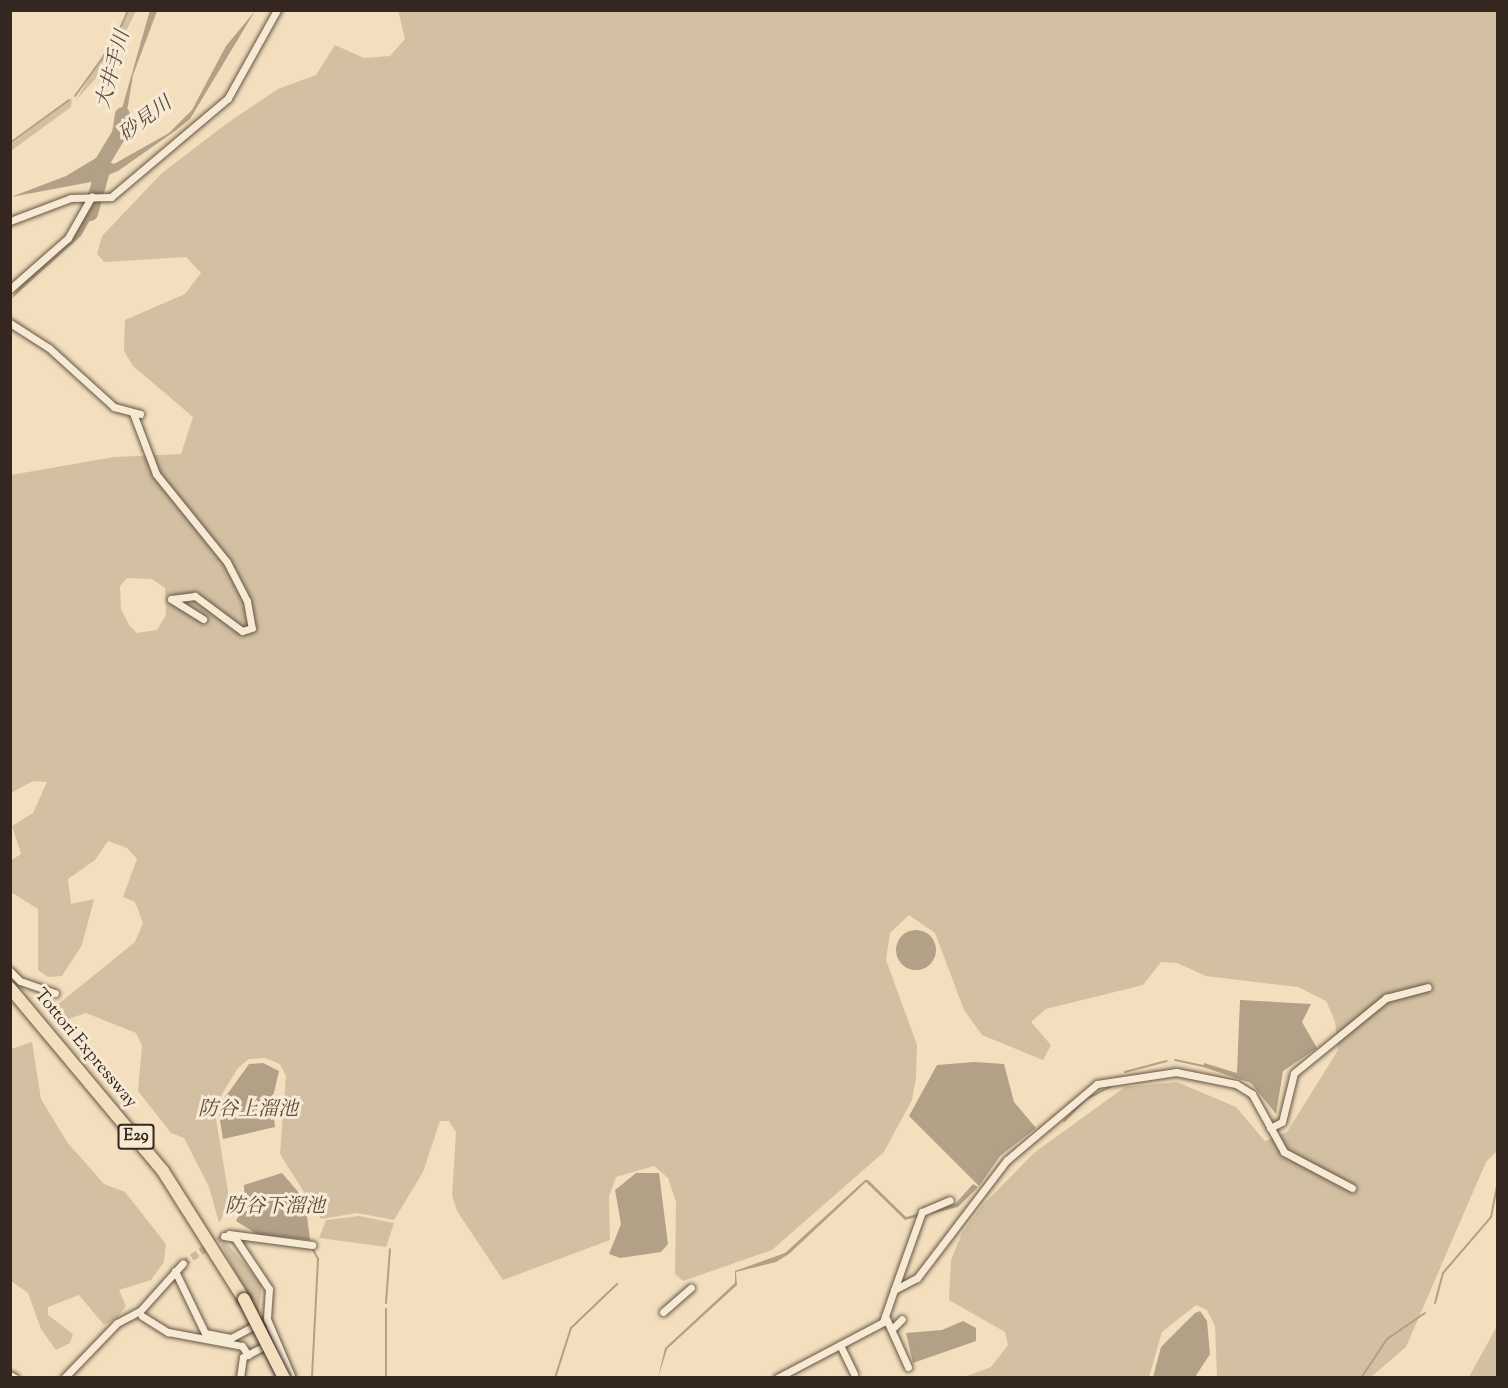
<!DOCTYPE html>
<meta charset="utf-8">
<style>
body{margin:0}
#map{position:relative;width:1508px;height:1388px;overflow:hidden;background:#f3dfbd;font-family:"Sorts Mill Goudy","Noto Serif JP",serif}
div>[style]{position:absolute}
.green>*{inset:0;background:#d3c0a2}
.water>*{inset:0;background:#b2a087}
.round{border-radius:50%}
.stream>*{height:2px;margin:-1px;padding:0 1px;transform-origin:1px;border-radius:1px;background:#b2a087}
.river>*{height:15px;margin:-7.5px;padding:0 7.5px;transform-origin:7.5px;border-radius:7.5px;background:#b2a087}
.street-tunnel>*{height:7px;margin-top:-3.5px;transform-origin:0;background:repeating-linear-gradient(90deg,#cdba9d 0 7px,transparent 0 10.5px)}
.roads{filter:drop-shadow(0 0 2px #645546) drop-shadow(0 0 2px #645546)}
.street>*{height:7px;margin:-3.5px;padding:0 3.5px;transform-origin:3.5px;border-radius:3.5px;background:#f7ead4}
.highway>*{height:12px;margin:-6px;padding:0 6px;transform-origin:6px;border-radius:6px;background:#f3dfbd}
.bridges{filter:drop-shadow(0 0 2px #34271f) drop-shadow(0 0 2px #34271f)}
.highway-bridge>*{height:12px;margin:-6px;padding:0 6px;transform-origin:6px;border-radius:6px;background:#f3dfbd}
span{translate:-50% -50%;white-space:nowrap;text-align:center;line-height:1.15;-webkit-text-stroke:6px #f7ead4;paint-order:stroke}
.shield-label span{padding:2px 4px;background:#f7ead4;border:2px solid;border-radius:4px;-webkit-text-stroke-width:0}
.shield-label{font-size:16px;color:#34271f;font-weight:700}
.street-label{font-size:18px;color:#34271f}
.water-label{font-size:20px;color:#5a4b3e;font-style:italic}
.frame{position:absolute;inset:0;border:12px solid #34271f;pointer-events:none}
</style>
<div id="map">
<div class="green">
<div style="clip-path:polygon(evenodd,398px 10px,1497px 11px,1497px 1151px,1486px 1162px,1406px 1347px,1371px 1377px,1217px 1377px,1215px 1326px,1207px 1310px,1196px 1305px,1162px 1332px,1149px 1377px,964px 1377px,991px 1367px,1008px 1345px,1005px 1332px,949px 1300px,951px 1260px,962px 1233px,982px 1206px,1035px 1152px,1125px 1087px,1177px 1082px,1236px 1107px,1265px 1141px,1287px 1132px,1338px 1050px,1335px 1021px,1326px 1001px,1298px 987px,1206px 976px,1177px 963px,1161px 962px,1143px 985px,1046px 1009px,1031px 1022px,1051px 1045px,1043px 1060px,982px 1035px,964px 1010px,935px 933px,909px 915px,890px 933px,886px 960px,917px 1045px,916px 1078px,912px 1100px,884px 1152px,772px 1250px,683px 1281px,675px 1274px,676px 1202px,668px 1178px,654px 1166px,616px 1177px,609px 1197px,610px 1240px,503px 1280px,457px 1211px,452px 1195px,456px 1132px,449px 1121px,440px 1121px,423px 1172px,394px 1220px,357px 1213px,321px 1219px,280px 1154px,286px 1076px,280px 1064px,265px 1058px,249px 1059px,238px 1068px,214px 1107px,230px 1203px,219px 1223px,209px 1187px,184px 1138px,171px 1133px,138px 1091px,142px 1046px,136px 1033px,86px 1013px,63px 1021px,53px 1016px,56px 1006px,135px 942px,143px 923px,135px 902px,123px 897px,137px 859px,127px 848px,108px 841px,95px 860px,68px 879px,71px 904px,94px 899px,82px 945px,62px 976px,48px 977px,38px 970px,38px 909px,11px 892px,10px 861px,21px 854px,12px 826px,33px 813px,47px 782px,33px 781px,11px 793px,11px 475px,114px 457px,181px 454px,193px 417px,133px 366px,124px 351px,125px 320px,185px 294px,201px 273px,186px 257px,104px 262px,97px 254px,102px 236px,162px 173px,226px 124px,278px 89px,316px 75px,335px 45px,364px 58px,390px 56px,405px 39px,398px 10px,127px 578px,152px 579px,165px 588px,166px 615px,157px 630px,137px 633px,129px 625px,121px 609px,120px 586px,127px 578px)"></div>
<div style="clip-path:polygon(129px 11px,136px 11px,111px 62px,76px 100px)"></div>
<div style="clip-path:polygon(72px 98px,71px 107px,11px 151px,11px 144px)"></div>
<div style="clip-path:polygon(32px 1042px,41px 1099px,67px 1142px,104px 1184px,125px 1192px,166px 1244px,164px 1262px,151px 1280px,119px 1290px,126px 1306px,117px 1318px,104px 1325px,79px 1295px,48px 1307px,48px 1315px,73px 1334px,70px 1343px,56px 1350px,41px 1329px,28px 1293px,11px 1281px,11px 1049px)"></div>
<div style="clip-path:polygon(359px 1216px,394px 1223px,386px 1247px,319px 1238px,326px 1220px)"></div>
<div style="clip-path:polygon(224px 1240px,262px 1284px,258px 1317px,221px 1244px)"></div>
<div style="clip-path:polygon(1497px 1326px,1497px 1377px,1469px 1377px)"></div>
</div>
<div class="water">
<div style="clip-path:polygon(150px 10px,157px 11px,133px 75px,123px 136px,115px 133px)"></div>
<div style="clip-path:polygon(255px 11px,190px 119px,175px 131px,118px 171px,91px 182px,11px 197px,66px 176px,111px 149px,109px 162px,114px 164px,169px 133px,192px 110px,226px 46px)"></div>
<div style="clip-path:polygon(92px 200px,99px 204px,81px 236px,11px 299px,32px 269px,70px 240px)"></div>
<div class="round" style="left:896px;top:930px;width:40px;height:40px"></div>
<div style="clip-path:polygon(1240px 1000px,1311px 1004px,1302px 1022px,1317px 1048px,1283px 1071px,1276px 1114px,1251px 1083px,1203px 1067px,1204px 1063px,1237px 1073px)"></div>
<div style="clip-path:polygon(974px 1062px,1004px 1064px,1014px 1102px,1036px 1128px,1000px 1156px,979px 1186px,909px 1116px,937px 1065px)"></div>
<div style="clip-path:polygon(263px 1063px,279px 1071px,272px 1101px,275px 1127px,223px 1139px,218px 1107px,249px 1064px)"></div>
<div style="clip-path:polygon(282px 1173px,305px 1200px,310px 1240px,257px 1234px,236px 1221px,245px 1202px,244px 1185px)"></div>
<div style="clip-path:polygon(636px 1173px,659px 1173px,668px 1244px,661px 1252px,620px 1258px,609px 1254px,621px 1224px,615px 1190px)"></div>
<div style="clip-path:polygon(865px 1180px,868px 1180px,906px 1217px,956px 1203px,973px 1184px,978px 1187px,958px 1207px,905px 1220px,866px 1182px,789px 1254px,776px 1262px,736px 1272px,737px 1285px,667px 1349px,658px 1378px,665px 1348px,735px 1283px,735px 1271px,785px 1253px)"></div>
<div style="clip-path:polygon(1195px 1313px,1200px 1311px,1207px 1321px,1210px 1354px,1195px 1377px,1153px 1377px,1161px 1347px)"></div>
<div style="clip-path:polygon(963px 1321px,976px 1328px,976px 1341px,913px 1363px,906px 1333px,942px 1330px)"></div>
</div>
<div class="stream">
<div style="left:75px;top:96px;width:67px;rotate:-54.2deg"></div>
<div style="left:114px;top:42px;width:35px;rotate:-66deg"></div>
<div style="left:10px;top:143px;width:73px;rotate:-36.1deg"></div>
<div style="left:1175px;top:1060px;width:30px;rotate:12deg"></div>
<div style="left:1125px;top:1072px;width:43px;rotate:-14.7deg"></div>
<div style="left:1064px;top:1121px;width:31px;rotate:-45deg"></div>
<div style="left:1086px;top:1099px;width:33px;rotate:-27deg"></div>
<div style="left:312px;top:1248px;width:13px;rotate:61deg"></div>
<div style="left:318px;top:1259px;width:119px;rotate:92.9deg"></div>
<div style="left:386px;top:1303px;width:54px;rotate:-85.8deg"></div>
<div style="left:1435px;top:1303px;width:31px;rotate:-75deg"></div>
<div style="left:1443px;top:1273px;width:74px;rotate:-49.4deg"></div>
<div style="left:1491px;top:1217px;width:37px;rotate:-79deg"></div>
<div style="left:386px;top:1378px;width:69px;rotate:-90deg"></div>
<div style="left:555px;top:1378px;width:52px;rotate:-72.3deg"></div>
<div style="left:571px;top:1328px;width:64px;rotate:-43.7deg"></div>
<div style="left:1361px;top:1378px;width:47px;rotate:-56.3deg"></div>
<div style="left:1387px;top:1339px;width:46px;rotate:-34.4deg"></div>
</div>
<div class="river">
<div style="left:98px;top:168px;width:41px;rotate:-59deg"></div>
<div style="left:119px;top:133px;width:19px;rotate:-81deg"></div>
<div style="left:90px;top:213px;width:45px;rotate:-74.4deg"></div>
</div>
<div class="street-tunnel">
<div style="left:183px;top:1263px;width:49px;rotate:-33.4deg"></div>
</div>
<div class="roads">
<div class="street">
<div style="left:10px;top:221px;width:65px;rotate:-20.7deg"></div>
<div style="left:71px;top:198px;width:40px;rotate:-1.4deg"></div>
<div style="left:111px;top:197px;width:153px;rotate:-40.2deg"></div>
<div style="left:228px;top:98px;width:101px;rotate:-60.9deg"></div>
<div style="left:10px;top:289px;width:77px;rotate:-41.3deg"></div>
<div style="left:68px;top:238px;width:48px;rotate:-60.3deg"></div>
<div style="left:10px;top:323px;width:46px;rotate:32.7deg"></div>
<div style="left:49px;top:348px;width:88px;rotate:42.2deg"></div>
<div style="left:114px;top:407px;width:27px;rotate:15deg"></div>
<div style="left:133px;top:413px;width:65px;rotate:69.3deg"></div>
<div style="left:156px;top:474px;width:113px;rotate:51.1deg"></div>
<div style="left:227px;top:562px;width:44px;rotate:62.9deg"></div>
<div style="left:247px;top:601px;width:27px;rotate:80deg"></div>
<div style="left:252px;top:628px;width:10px;rotate:163deg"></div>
<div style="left:242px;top:631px;width:59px;rotate:-143.3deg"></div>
<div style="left:195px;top:596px;width:24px;rotate:173deg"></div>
<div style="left:171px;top:599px;width:38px;rotate:32deg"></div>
<div style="left:10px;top:971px;width:14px;rotate:45deg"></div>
<div style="left:20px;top:981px;width:37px;rotate:19deg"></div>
<div style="left:1270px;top:1128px;width:13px;rotate:-27deg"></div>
<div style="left:1282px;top:1122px;width:50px;rotate:-76.2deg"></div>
<div style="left:1294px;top:1073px;width:119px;rotate:-39.2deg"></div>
<div style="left:1386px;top:998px;width:43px;rotate:-14.7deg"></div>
<div style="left:229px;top:1234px;width:84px;rotate:7.5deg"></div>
<div style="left:224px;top:1236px;width:11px;rotate:10deg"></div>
<div style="left:235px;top:1238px;width:61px;rotate:56.3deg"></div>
<div style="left:269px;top:1289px;width:30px;rotate:94deg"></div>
<div style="left:267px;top:1319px;width:64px;rotate:67deg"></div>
<div style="left:175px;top:1271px;width:69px;rotate:64.2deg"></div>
<div style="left:205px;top:1333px;width:26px;rotate:11deg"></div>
<div style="left:231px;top:1338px;width:32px;rotate:-28deg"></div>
<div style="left:894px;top:1290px;width:83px;rotate:-70.3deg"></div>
<div style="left:922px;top:1212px;width:30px;rotate:-23deg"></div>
<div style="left:663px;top:1312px;width:37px;rotate:-41deg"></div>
<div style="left:142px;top:1316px;width:31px;rotate:32deg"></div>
<div style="left:168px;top:1332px;width:75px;rotate:10.7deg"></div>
<div style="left:242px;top:1346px;width:11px;rotate:56deg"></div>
<div style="left:885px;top:1316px;width:56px;rotate:65.7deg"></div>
<div style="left:894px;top:1327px;width:11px;rotate:-45deg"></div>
<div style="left:840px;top:1345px;width:32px;rotate:64deg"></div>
<div style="left:10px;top:1375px;width:6px;rotate:31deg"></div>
<div style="left:64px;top:1378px;width:76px;rotate:-46.1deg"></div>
<div style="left:117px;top:1323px;width:26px;rotate:-28deg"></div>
<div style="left:140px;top:1311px;width:64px;rotate:-48.1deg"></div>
<div style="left:240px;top:1378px;width:21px;rotate:-82deg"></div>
<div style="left:243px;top:1357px;width:29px;rotate:-27deg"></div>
<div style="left:777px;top:1378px;width:120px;rotate:-27.8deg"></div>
<div style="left:883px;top:1322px;width:34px;rotate:-71deg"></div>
<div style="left:894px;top:1290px;width:26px;rotate:-28deg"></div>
<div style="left:917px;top:1278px;width:148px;rotate:-52.7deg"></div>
<div style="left:1007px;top:1160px;width:118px;rotate:-40.2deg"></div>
<div style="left:1097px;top:1084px;width:80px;rotate:-8.6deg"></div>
<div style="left:1176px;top:1072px;width:61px;rotate:11.3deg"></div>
<div style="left:1236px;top:1084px;width:19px;rotate:32deg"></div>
<div style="left:1252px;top:1094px;width:66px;rotate:61.1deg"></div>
<div style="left:1284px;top:1152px;width:77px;rotate:27.9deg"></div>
</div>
<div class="highway">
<div style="left:10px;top:988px;width:239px;rotate:50.1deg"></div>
<div style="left:163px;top:1171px;width:151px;rotate:57.7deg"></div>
</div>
</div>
<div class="bridges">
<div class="highway-bridge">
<div style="left:244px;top:1299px;width:89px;rotate:63.1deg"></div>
</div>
</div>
<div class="shield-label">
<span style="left:136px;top:1137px">E29</span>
</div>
<div class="street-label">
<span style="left:85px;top:1049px;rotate:50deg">Tottori Expressway</span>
</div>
<div class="water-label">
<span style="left:114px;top:70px;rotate:-75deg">大井手川</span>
<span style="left:146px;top:120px;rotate:-37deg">砂見川</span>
<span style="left:248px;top:1110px">防谷上溜池</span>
<span style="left:275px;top:1207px">防谷下溜池</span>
</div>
<div class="frame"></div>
</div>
